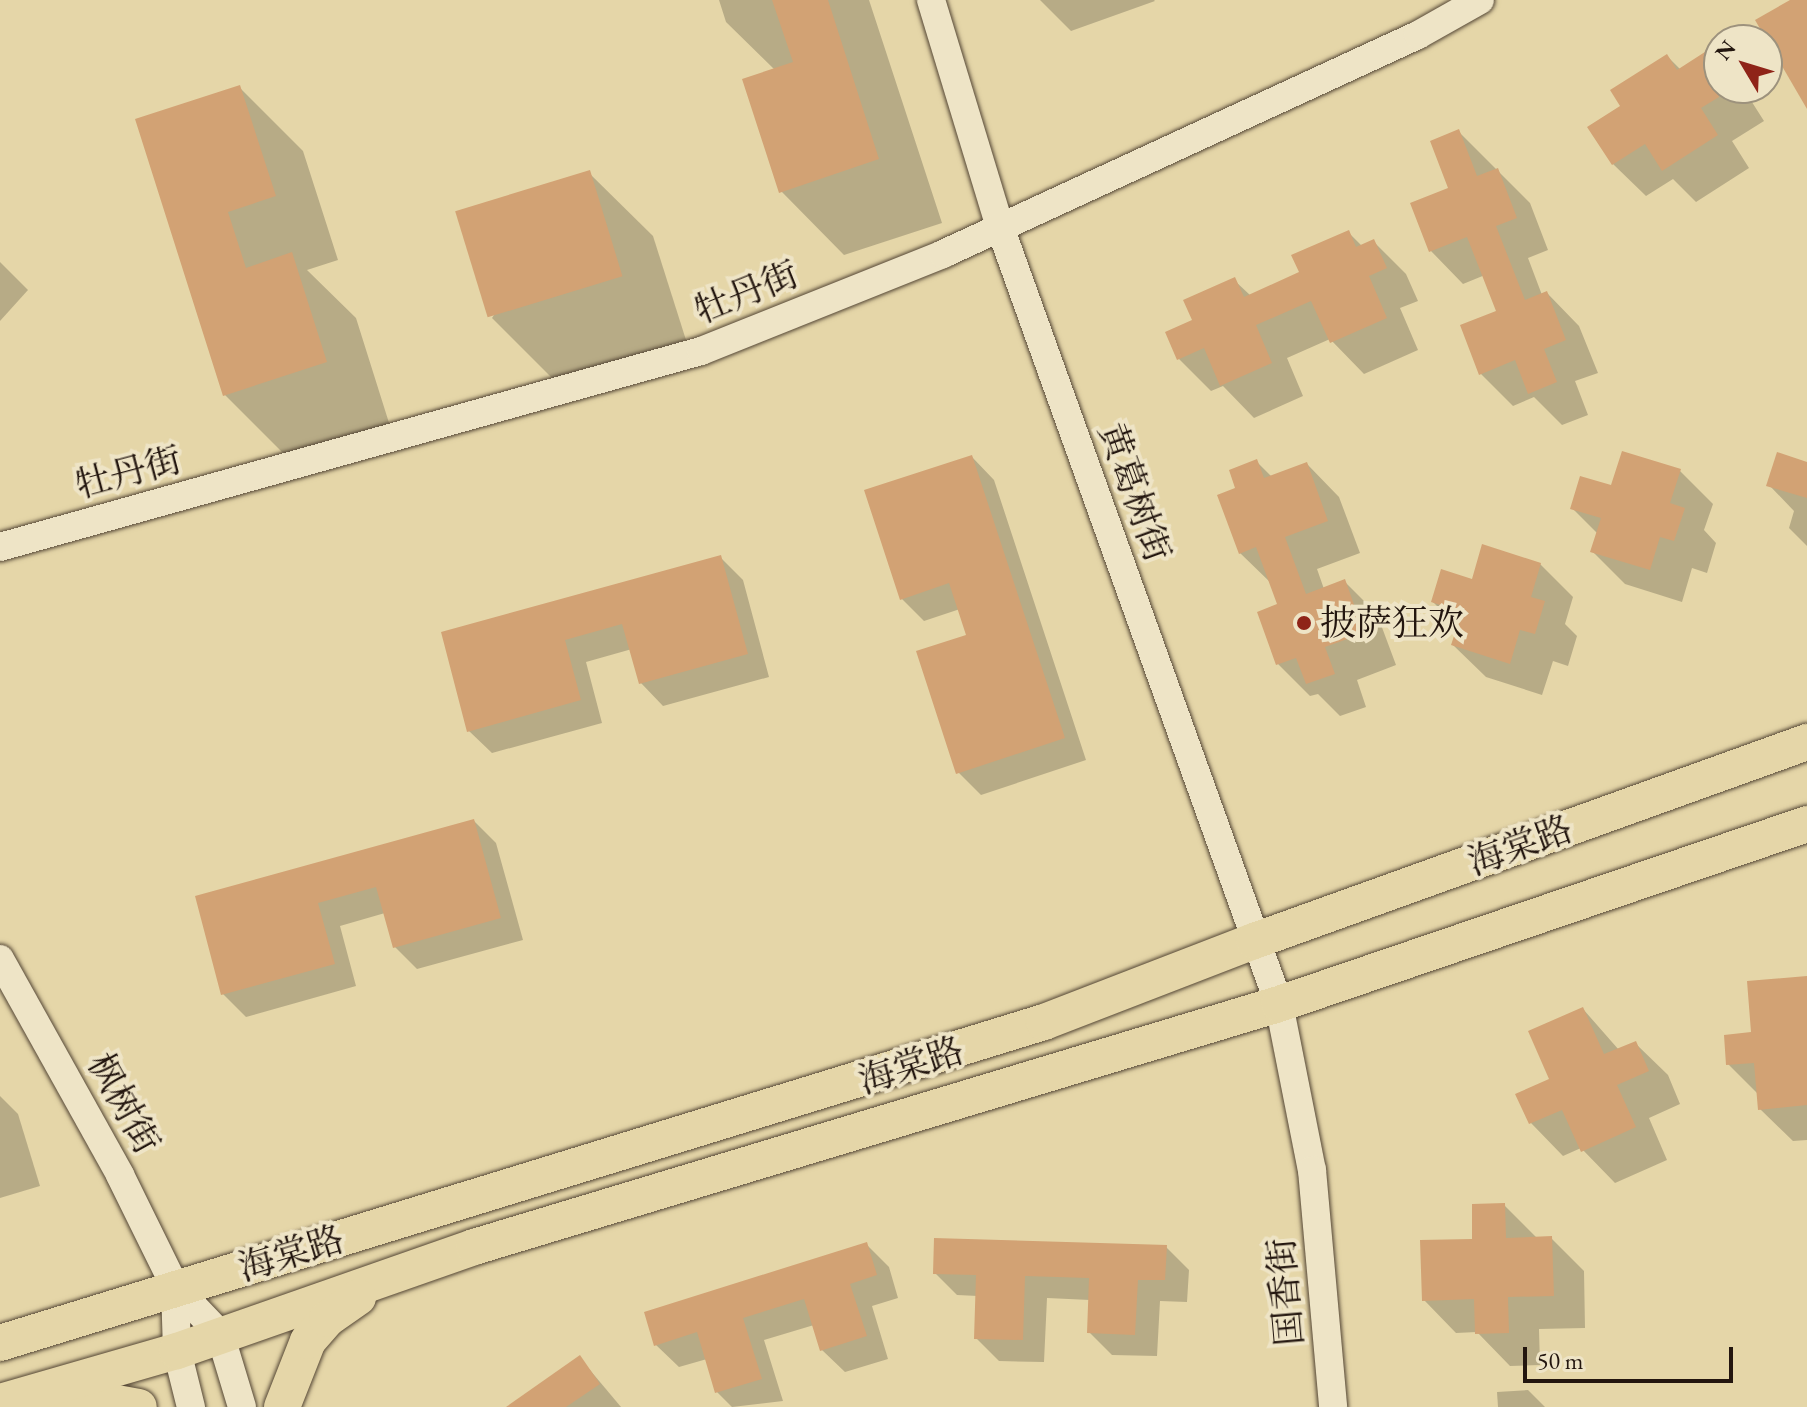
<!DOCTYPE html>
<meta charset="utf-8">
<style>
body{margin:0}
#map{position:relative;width:1807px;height:1407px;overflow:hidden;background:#e5d6a8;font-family:"EB Garamond","Noto Serif SC",serif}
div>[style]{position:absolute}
.shadow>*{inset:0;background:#0003}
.building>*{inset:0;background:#d2a274;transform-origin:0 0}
.roads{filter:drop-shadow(0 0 2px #544635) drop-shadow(0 0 2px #544635)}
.minor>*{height:28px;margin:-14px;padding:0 14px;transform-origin:14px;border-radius:14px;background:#eee4c6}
.major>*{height:36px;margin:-18px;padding:0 18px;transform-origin:18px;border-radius:18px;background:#e5d6a8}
.dots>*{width:22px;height:22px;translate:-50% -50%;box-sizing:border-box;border:4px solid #eee4c6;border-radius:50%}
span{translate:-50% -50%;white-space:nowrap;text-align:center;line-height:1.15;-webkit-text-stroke:8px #eee4c6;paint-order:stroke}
.street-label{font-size:36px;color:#23160f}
.poi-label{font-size:36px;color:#23160f}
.left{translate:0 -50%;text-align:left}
.north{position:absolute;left:1703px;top:24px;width:80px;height:80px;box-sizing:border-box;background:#eee4c6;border:2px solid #9d927d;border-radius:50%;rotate:308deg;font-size:22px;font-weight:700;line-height:32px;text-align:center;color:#23160f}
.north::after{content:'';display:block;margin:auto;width:28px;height:36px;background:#8f2418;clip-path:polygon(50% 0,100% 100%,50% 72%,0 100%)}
.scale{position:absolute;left:1523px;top:1347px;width:210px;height:36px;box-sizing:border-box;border:4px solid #23160f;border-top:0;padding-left:10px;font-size:24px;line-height:28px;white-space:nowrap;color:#23160f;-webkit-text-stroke:6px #eee4c6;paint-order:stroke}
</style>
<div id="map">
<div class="shadow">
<div style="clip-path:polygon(719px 0,869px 0,942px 223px,844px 255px,781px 191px,775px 70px,726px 22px)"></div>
<div style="clip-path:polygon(1040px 0,1154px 0,1155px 1px,1071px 31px)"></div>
<div style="clip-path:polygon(1708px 52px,1719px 63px,1719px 88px,1743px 88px,1764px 121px,1732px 141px,1749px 168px,1696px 202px,1673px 179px,1646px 196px,1613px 164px,1623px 106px,1667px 56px,1681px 70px)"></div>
<div style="clip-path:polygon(240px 88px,303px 151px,338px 260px,307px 270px,356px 318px,390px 426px,288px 458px,225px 395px,137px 121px)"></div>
<div style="clip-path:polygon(1459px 132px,1530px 203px,1548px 250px,1528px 258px,1542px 295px,1547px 293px,1579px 326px,1598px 373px,1575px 381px,1588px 415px,1562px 425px,1534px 397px,1513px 406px,1480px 373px,1499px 312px,1485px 275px,1463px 284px,1431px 251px,1451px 189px)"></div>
<div style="clip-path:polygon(589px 173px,653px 236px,686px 340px,555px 381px,492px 318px)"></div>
<div style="clip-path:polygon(1348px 232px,1363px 247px,1374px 242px,1406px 274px,1418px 301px,1400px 308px,1418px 350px,1364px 374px,1330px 339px,1287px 358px,1303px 396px,1254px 418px,1223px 386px,1211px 391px,1179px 359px,1194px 321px,1234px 280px,1251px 296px,1302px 273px)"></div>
<div style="clip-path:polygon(0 262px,28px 290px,0 321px)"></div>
<div style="clip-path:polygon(972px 457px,994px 480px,1086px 760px,981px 795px,958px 772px,969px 636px,960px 609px,924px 621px,901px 598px)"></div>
<div style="clip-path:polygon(1257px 462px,1272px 477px,1307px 464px,1339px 497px,1360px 553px,1317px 569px,1324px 589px,1345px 582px,1377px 614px,1396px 665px,1357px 680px,1366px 707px,1340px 716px,1318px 694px,1310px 696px,1278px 664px,1279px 605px,1272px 584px,1240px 553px,1238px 490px)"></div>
<div style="clip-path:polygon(1807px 464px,1807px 546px,1789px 528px,1794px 511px,1769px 485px)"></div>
<div style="clip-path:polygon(1680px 471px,1713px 504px,1704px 530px,1716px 543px,1707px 573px,1692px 568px,1682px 602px,1625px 584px,1593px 552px,1598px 534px,1572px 508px,1613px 488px)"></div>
<div style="clip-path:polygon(720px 557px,743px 580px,769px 677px,663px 706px,641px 683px,632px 649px,586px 662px,602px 723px,492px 753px,469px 731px,444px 634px)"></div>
<div style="clip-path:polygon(1540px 564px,1573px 597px,1565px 624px,1577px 636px,1568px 666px,1553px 661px,1542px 695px,1486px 677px,1453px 645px,1459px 628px,1433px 602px,1473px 581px)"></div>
<div style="clip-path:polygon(474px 821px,496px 843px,523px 940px,417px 969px,395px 947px,385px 913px,340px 926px,356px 986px,246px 1017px,223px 994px,197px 897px)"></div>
<div style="clip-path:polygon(1807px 978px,1807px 1140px,1793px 1141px,1760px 1109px,1759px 1095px,1728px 1064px)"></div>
<div style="clip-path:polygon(1583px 1009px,1619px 1050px,1635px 1043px,1668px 1075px,1680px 1104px,1649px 1118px,1667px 1160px,1615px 1183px,1581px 1148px,1563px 1156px,1531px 1123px)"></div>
<div style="clip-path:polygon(0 1096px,18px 1114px,40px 1186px,0 1198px)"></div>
<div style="clip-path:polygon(1504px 1205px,1538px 1239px,1551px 1238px,1584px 1271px,1585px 1328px,1539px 1329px,1540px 1365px,1510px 1366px,1477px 1332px,1456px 1333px,1424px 1300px)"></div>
<div style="clip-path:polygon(866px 1244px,889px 1267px,898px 1298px,872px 1306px,888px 1359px,845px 1372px,822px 1350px,814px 1325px,764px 1340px,783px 1401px,732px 1407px,717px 1392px,707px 1359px,679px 1367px,656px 1345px)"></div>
<div style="clip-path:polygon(1166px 1247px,1189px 1270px,1187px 1302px,1160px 1301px,1157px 1356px,1112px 1355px,1089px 1332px,1090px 1300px,1047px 1298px,1044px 1362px,999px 1361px,976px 1338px,978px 1296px,957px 1295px,935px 1273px)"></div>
<div style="clip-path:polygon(579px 1357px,621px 1407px,510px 1407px)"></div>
<div style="clip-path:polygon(1528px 1390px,1545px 1407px,1498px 1407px,1497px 1392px)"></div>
</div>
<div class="building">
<div style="clip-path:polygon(772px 0,828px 0,879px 159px,779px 193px,742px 79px,793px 62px)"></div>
<div style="clip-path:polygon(1790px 0,1807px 0,1807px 109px,1755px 20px)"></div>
<div style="clip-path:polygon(1708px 50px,1719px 66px,1719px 97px,1701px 108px,1718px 135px,1662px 171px,1645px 144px,1612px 165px,1587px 127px,1620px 106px,1610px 90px,1667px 54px,1677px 70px)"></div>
<div style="clip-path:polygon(240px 85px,276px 196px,228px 212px,246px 268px,292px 252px,327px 362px,223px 396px,135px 119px)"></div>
<div style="clip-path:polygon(1459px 129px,1477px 176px,1498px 168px,1517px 218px,1496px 226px,1525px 300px,1547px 291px,1566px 340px,1544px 349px,1557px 382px,1528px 394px,1515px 360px,1479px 375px,1460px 325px,1496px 311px,1467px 237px,1429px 252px,1410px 203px,1448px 188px,1430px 141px)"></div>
<div style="left:590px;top:170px;width:111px;height:141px;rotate:73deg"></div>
<div style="clip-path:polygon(1349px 230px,1356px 247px,1374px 239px,1387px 268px,1369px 276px,1387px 318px,1330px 343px,1311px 301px,1256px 325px,1272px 363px,1220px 386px,1204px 348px,1177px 360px,1165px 332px,1192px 320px,1183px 300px,1235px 277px,1244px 297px,1299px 272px,1291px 255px)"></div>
<div style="clip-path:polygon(1622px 451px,1681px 469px,1670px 503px,1685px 508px,1674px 541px,1660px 537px,1650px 570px,1590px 552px,1601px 518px,1570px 509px,1580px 476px,1611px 485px)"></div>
<div style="clip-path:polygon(1777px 452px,1807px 462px,1807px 498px,1766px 486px)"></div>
<div style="clip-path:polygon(972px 455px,1065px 738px,956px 774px,916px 651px,966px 635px,949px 583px,900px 600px,864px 490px)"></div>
<div style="clip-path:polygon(1257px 459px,1264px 478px,1307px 462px,1328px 521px,1285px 537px,1306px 594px,1345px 579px,1364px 633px,1325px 647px,1335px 674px,1306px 684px,1296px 658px,1276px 665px,1257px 612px,1277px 604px,1256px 547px,1239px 554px,1217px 495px,1235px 488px,1229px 470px)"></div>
<div style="clip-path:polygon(1482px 544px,1541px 563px,1531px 597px,1545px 601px,1535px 634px,1520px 630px,1510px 664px,1451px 645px,1462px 612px,1431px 602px,1441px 569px,1472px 579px)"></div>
<div style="clip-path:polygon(721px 555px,748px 654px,639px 684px,622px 624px,565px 640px,581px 700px,467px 732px,441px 632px)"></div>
<div style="clip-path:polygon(474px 819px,501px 918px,393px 948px,376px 887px,318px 903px,335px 964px,221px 995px,195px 896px)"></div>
<div style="clip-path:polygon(1807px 976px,1807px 1105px,1758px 1110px,1754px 1063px,1726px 1065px,1724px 1035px,1751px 1032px,1747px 981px)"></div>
<div style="clip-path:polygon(1583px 1007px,1604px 1054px,1636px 1041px,1649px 1071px,1617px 1085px,1636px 1127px,1581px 1152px,1562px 1110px,1529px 1124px,1515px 1094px,1549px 1079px,1528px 1031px)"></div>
<div style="clip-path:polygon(1505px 1203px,1506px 1238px,1552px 1236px,1554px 1296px,1508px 1297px,1509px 1333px,1475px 1334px,1474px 1299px,1422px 1301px,1420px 1240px,1472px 1239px,1472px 1204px)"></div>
<div style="clip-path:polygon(934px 1238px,1167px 1245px,1165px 1280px,1138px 1280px,1135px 1335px,1087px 1333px,1089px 1278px,1025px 1276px,1023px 1340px,974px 1339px,976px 1275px,933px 1274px)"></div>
<div style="clip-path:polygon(867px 1242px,877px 1275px,850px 1284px,867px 1336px,820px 1351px,804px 1299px,743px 1318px,762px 1379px,715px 1393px,697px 1332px,654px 1346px,644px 1312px)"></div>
<div style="clip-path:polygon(580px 1355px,600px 1384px,566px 1407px,506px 1407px)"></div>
</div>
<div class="roads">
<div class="minor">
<div style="left:931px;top:0;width:237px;rotate:73.1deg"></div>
<div style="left:1000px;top:227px;width:826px;rotate:70.25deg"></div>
<div style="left:1279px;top:1004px;width:169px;rotate:78.8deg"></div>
<div style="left:1312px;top:1170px;width:238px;rotate:84.9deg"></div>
<div style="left:0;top:547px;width:728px;rotate:-15.62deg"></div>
<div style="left:701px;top:351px;width:261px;rotate:-21.8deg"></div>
<div style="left:943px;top:254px;width:523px;rotate:-24.75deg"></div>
<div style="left:1418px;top:35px;width:71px;rotate:-29.4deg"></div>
<div style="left:0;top:959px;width:247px;rotate:60.9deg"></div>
<div style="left:120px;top:1175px;width:125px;rotate:63.8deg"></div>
<div style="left:175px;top:1287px;width:65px;rotate:46.2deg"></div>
<div style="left:220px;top:1334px;width:76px;rotate:73.2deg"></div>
<div style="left:175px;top:1287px;width:64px;rotate:88.2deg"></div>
<div style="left:177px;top:1351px;width:58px;rotate:76deg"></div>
</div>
<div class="major">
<div style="left:0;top:1343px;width:1092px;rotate:-17.09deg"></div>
<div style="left:1044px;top:1022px;width:225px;rotate:-21.1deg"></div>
<div style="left:1254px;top:941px;width:588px;rotate:-19.79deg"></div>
<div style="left:56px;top:1392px;width:84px;rotate:10.2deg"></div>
<div style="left:0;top:1402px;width:184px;rotate:-16.1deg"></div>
<div style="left:177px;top:1351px;width:315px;rotate:-19.3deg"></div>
<div style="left:474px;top:1247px;width:841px;rotate:-16.8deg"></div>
<div style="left:1279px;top:1004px;width:558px;rotate:-18.82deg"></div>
<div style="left:282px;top:1407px;width:71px;rotate:-68.5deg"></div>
<div style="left:308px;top:1341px;width:29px;rotate:-49deg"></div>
<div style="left:327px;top:1319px;width:38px;rotate:-35deg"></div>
</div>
</div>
<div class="dots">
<div style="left:1304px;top:623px;background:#8f2418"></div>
</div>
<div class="street-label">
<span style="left:746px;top:292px;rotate:-22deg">牡丹街</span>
<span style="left:128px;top:472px;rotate:-15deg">牡丹街</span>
<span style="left:1135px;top:492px;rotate:70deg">黄葛树街</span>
<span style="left:1520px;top:845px;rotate:-20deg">海棠路</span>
<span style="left:911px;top:1065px;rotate:-18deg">海棠路</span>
<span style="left:124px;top:1103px;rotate:61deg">枫树街</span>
<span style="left:291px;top:1253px;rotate:-17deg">海棠路</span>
<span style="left:1285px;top:1292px;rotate:-95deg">国香街</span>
</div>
<div class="poi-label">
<span class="left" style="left:1320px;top:623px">披萨狂欢</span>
</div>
<div class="north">N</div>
<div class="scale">50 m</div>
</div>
